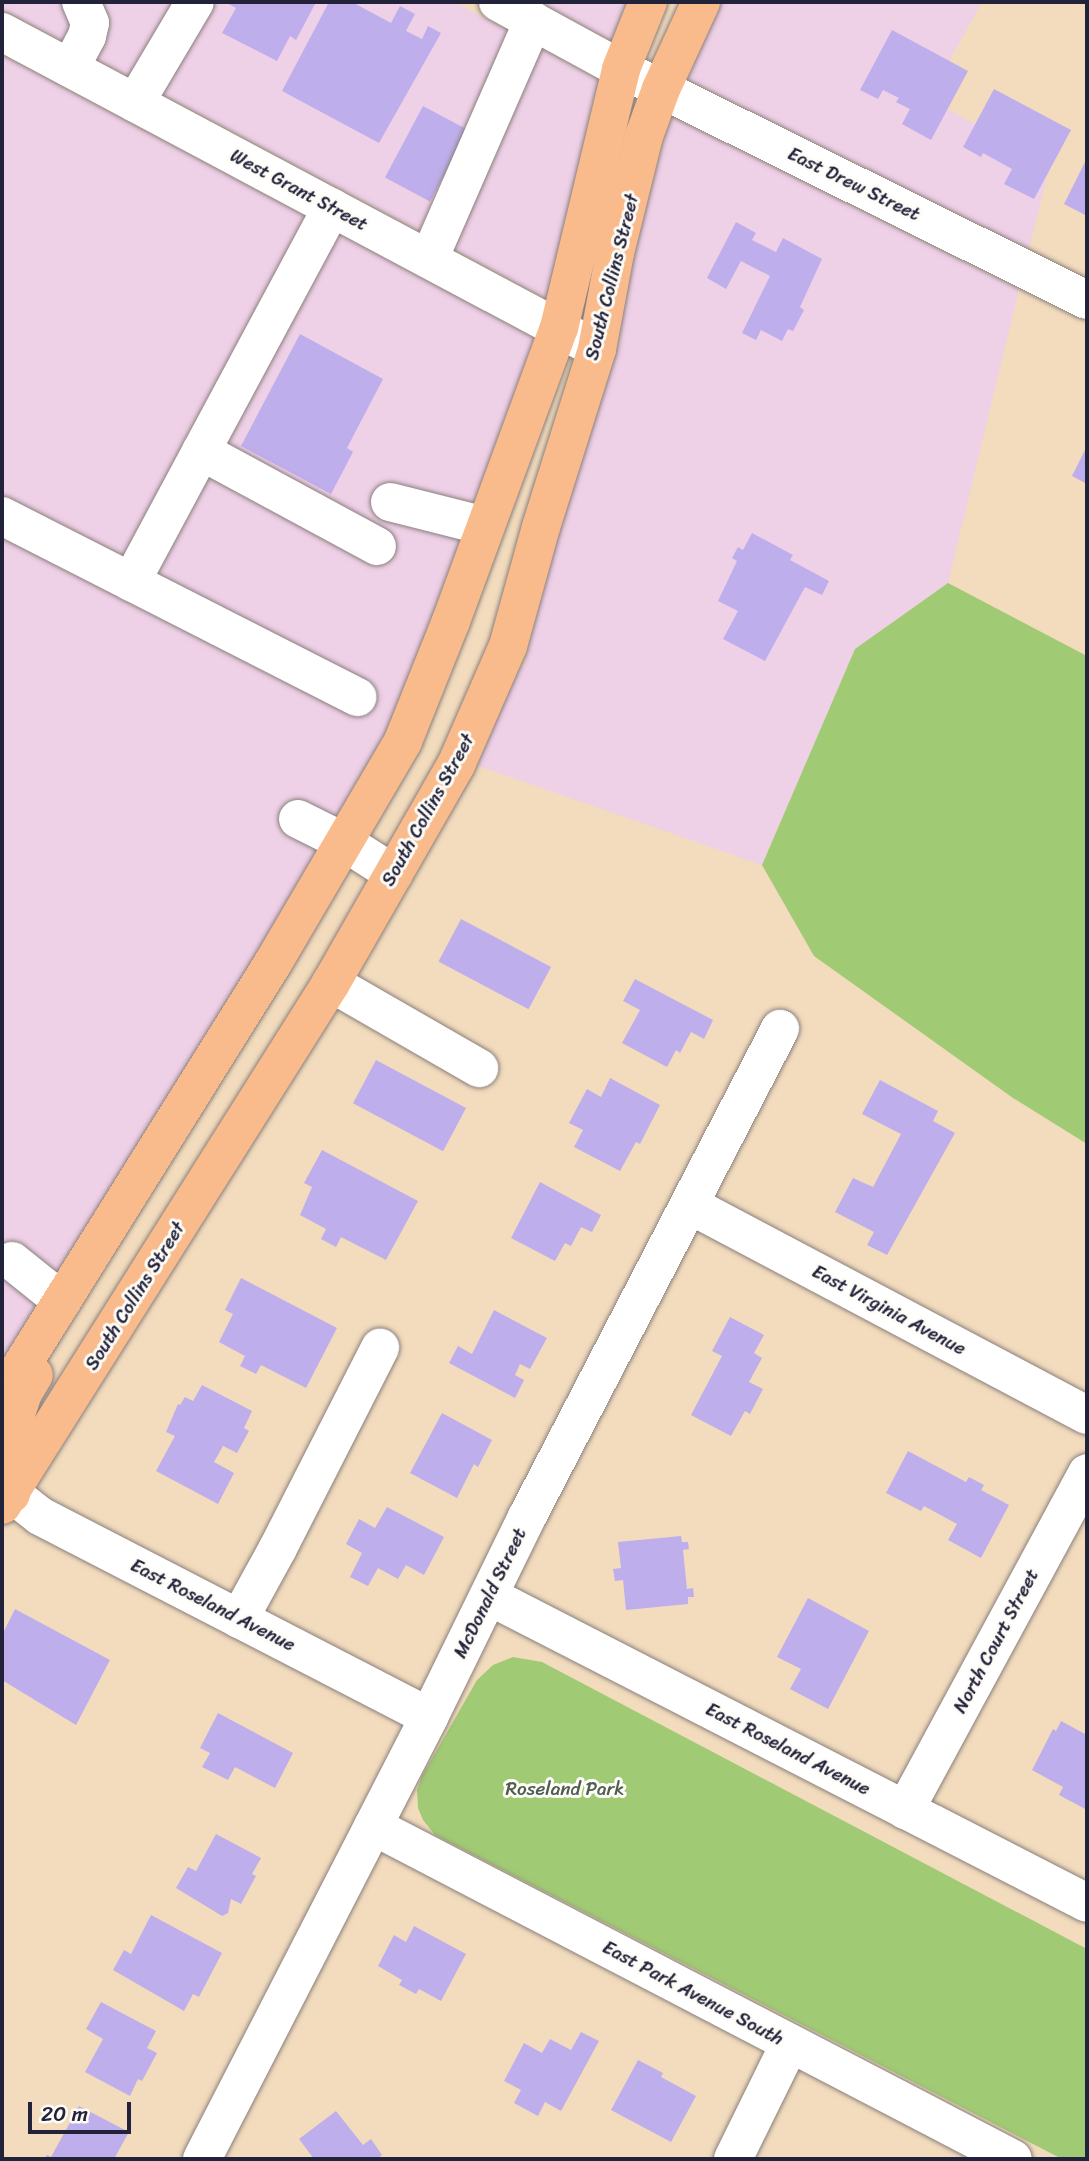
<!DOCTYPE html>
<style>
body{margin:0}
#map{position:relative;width:1089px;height:2161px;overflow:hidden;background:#f2dcbd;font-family:Sriracha,sans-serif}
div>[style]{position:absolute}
.built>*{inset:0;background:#eed0e7}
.green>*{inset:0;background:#a1ca75}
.building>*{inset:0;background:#bfaeec;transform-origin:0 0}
.roads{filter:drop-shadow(0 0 2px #8a7f7c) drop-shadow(0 0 2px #8a7f7c)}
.minor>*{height:38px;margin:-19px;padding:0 19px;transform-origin:19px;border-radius:19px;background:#fff}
.major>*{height:38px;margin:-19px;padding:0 19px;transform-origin:19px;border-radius:19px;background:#fabb8c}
span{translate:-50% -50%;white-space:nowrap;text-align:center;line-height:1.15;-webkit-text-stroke:6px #fdfcf7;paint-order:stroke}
.street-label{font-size:19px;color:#22223b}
.park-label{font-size:19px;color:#4e5d4f}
.frame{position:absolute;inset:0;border:4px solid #22223b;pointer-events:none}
.scale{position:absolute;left:28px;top:2102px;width:103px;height:32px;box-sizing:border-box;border:4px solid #22223b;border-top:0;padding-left:9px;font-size:21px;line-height:24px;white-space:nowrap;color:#22223b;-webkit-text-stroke:5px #fdfcf7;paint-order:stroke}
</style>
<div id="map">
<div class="built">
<div style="clip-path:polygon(2px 2px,455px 2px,578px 68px,600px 81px,547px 299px,2px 9px)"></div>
<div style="clip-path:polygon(539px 2px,629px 2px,613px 42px)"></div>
<div style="clip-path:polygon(721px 2px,982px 2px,928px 99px,1050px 164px,1029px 249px,686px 79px)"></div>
<div style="clip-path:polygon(2px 55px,536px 338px,434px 615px,386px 734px,258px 954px,2px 1364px)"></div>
<div style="clip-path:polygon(671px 116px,1019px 289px,948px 583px,855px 649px,762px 865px,476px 765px,519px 666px,524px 666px,558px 531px,613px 356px,622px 340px,617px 338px,633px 256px)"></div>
</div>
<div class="green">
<div style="clip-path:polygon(948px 583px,1087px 656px,1087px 1144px,1013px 1098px,814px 956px,762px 865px,855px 649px)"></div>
<div style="clip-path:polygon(513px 1657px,542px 1662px,1087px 1949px,1087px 2159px,1062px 2159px,435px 1835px,423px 1820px,418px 1808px,417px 1790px,422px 1776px,477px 1680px,493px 1665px)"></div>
</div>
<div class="building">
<div style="clip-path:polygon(225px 2px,316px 2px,296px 40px,290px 36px,277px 61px,222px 33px,236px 8px)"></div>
<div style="clip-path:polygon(329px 2px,352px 2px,391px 23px,400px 6px,415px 14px,406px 31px,422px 39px,428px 26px,441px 33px,379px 143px,282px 91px)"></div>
<div style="clip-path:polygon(892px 30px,968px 71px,931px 140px,902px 124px,910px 109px,896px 102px,899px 98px,883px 90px,878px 99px,860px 90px)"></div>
<div style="clip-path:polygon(994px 89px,1071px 130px,1034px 199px,1004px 184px,1012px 169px,983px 153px,981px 157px,963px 147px)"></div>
<div style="left:423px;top:106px;width:51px;height:81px;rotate:28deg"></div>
<div style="clip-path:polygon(1087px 158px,1087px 216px,1064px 204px)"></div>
<div style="clip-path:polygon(736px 222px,756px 233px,752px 240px,776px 252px,783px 238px,822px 259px,800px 307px,804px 310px,793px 331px,788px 329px,782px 341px,761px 330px,756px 340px,742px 333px,770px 276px,741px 261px,726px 289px,707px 278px)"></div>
<div style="clip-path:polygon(300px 334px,383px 379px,347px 448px,353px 452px,331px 494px,241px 446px)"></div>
<div style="clip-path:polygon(1087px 446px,1087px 484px,1072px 476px)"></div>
<div style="clip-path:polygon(752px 533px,793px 555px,790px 560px,829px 581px,822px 595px,805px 587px,765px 661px,723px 639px,738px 611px,718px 601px,737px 561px,732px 558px,738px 547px,743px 550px)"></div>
<div style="left:461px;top:919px;width:102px;height:48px;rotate:28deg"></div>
<div style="clip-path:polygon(635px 979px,713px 1020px,704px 1039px,691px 1032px,680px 1053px,676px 1050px,667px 1067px,622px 1043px,640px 1010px,623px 1001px)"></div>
<div style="left:376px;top:1060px;width:102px;height:49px;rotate:28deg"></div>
<div style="clip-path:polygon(610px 1078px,660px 1105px,640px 1144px,636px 1142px,620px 1171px,574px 1147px,583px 1130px,569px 1123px,587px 1089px,601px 1097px)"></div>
<div style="clip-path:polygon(880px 1080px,938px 1111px,933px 1121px,955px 1133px,887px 1255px,867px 1245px,874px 1232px,835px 1212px,853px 1178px,873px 1187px,901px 1134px,862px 1114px)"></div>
<div style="clip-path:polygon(322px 1150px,418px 1201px,386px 1260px,341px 1237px,336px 1247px,321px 1239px,326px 1229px,300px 1215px,312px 1187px,304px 1183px)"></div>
<div style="clip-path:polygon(540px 1182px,601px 1215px,592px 1232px,581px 1227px,571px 1246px,565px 1243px,555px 1261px,511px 1238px)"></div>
<div style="clip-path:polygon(241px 1278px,337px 1328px,306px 1388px,261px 1365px,256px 1374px,240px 1366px,245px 1356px,219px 1342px,233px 1314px,225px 1310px)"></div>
<div style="clip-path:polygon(494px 1310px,547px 1338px,530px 1369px,520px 1364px,515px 1375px,524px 1380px,515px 1398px,449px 1363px,458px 1346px,472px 1354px)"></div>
<div style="clip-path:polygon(730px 1317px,764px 1335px,754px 1353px,762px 1358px,749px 1382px,763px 1389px,750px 1414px,745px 1411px,731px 1436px,691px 1415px,722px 1356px,712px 1351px)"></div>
<div style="clip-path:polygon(202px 1385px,252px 1411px,244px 1428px,249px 1431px,237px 1453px,223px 1446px,214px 1462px,234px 1473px,218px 1504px,156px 1471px,175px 1436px,166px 1432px,178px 1404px,180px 1405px,185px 1397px,193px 1401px)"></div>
<div style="clip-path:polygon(442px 1413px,492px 1440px,478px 1467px,474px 1464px,457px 1498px,410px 1473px)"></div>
<div style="clip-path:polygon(908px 1451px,966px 1482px,969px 1477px,984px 1485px,981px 1490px,1009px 1505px,981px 1558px,948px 1540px,957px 1524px,924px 1506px,921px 1511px,886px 1493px)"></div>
<div style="clip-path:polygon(387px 1507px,444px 1537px,424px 1575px,406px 1565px,398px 1579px,378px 1568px,368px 1586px,350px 1577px,362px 1553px,346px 1544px,359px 1519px,375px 1528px)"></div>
<div style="clip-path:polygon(681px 1536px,682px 1542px,688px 1542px,689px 1549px,683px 1550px,687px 1589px,693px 1588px,694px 1597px,688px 1597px,688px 1604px,626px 1610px,623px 1580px,615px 1581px,613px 1569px,621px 1568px,618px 1542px)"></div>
<div style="clip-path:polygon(808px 1598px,869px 1631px,828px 1709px,790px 1689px,801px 1669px,777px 1657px)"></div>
<div style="clip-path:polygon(15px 1609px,110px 1660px,76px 1725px,2px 1680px,2px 1635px)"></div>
<div style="clip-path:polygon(218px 1713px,293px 1753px,275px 1788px,235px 1767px,228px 1780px,202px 1767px,210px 1753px,200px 1748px)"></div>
<div style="clip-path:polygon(1061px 1721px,1087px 1735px,1087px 1810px,1059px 1795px,1063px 1787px,1032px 1770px,1053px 1729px,1056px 1731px)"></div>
<div style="clip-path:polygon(216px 1834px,261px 1858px,252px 1874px,256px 1876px,241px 1904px,231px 1899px,228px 1913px,222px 1916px,176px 1888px,188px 1867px,196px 1871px)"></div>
<div style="clip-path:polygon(151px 1915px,222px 1953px,199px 1997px,193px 1994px,184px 2011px,113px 1970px,124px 1950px,131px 1954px)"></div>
<div style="clip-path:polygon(414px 1926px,466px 1954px,441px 2001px,419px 1989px,416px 1994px,399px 1985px,402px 1980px,378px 1966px,394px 1935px,406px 1942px)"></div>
<div style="clip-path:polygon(101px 2002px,156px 2031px,147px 2048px,157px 2053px,142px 2081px,138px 2079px,130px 2096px,85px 2072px,103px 2039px,86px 2029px)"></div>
<div style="clip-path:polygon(581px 2032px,599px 2041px,561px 2111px,545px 2102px,538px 2116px,514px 2103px,521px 2090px,504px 2081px,524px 2043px,542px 2053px,550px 2039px,571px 2050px)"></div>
<div style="clip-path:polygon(638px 2060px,663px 2073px,661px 2077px,696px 2096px,671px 2142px,611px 2110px)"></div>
<div style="clip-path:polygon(79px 2106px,129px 2132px,114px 2159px,44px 2159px,47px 2155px,51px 2157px)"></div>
<div style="clip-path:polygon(336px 2111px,363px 2145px,371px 2139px,382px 2155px,376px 2159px,314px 2159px,299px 2139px)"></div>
</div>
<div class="roads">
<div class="minor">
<div style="left:498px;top:2px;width:140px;rotate:28.6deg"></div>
<div style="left:621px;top:69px;width:520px;rotate:26.37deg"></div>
<div style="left:2px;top:32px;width:674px;rotate:28.05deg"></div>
<div style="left:70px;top:68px;width:36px;rotate:-62deg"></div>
<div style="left:87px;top:36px;width:13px;rotate:-77deg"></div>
<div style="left:90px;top:23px;width:23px;rotate:-113deg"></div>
<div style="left:135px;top:103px;width:117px;rotate:-59.3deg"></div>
<div style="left:429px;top:259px;width:260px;rotate:-66.4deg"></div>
<div style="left:201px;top:451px;width:200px;rotate:28.4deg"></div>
<div style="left:390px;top:502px;width:98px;rotate:14.2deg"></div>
<div style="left:2px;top:516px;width:399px;rotate:27deg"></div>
<div style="left:131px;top:582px;width:425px;rotate:-61.8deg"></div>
<div style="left:298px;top:819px;width:51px;rotate:26.6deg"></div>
<div style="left:344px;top:842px;width:59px;rotate:32.6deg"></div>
<div style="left:331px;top:983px;width:171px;rotate:29.9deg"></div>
<div style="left:690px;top:1205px;width:449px;rotate:27.9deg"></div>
<div style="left:12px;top:1261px;width:64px;rotate:38.7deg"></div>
<div style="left:2px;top:1486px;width:48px;rotate:38.3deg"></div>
<div style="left:40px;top:1516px;width:438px;rotate:27.3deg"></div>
<div style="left:489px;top:1596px;width:672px;rotate:27.17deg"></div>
<div style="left:239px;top:1619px;width:81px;rotate:-61.2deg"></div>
<div style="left:278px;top:1548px;width:225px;rotate:-63deg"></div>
<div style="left:905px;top:1810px;width:383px;rotate:-61.6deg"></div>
<div style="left:373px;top:1826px;width:721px;rotate:27.49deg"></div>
<div style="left:202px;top:2159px;width:497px;rotate:-62.8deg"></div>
<div style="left:429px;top:1717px;width:223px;rotate:-63.9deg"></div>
<div style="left:527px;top:1517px;width:550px;rotate:-62.6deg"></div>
<div style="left:733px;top:2159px;width:129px;rotate:-63.8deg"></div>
</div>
<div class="major">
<div style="left:2px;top:1397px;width:512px;rotate:-58.02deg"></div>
<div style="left:273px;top:963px;width:257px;rotate:-59.6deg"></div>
<div style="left:403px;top:741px;width:129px;rotate:-68.2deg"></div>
<div style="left:451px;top:621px;width:312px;rotate:-69.8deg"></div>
<div style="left:559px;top:328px;width:266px;rotate:-76.5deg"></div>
<div style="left:621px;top:69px;width:72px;rotate:-68.1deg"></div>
<div style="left:11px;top:1494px;width:56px;rotate:-93.1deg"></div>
<div style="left:8px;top:1438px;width:47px;rotate:-71.6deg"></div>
<div style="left:23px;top:1393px;width:21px;rotate:-59deg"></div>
<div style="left:2px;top:1505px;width:617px;rotate:-57.78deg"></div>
<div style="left:331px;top:983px;width:251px;rotate:-60.2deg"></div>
<div style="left:456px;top:765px;width:130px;rotate:-66.4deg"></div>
<div style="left:508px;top:646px;width:123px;rotate:-74.5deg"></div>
<div style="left:541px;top:527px;width:187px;rotate:-72.5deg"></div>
<div style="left:597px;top:349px;width:98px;rotate:-79.4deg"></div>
<div style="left:615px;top:253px;width:121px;rotate:-76.1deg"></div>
<div style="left:644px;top:136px;width:50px;rotate:-70.1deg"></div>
<div style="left:661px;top:89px;width:96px;rotate:-65.3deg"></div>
</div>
</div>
<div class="street-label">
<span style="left:854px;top:184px;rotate:26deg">East Drew Street</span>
<span style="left:299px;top:190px;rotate:28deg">West Grant Street</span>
<span style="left:612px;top:277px;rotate:-76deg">South Collins Street</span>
<span style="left:428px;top:810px;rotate:-61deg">South Collins Street</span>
<span style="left:135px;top:1296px;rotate:-58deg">South Collins Street</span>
<span style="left:889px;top:1310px;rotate:28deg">East Virginia Avenue</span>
<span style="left:490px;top:1593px;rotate:-64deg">McDonald Street</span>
<span style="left:213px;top:1605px;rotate:27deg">East Roseland Avenue</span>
<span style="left:996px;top:1641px;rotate:-62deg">North Court Street</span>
<span style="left:788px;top:1749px;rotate:27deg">East Roseland Avenue</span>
<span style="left:693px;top:1993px;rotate:28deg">East Park Avenue South</span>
</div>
<div class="park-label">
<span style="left:565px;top:1789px">Roseland Park</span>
</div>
<div class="frame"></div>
<div class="scale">20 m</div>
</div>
